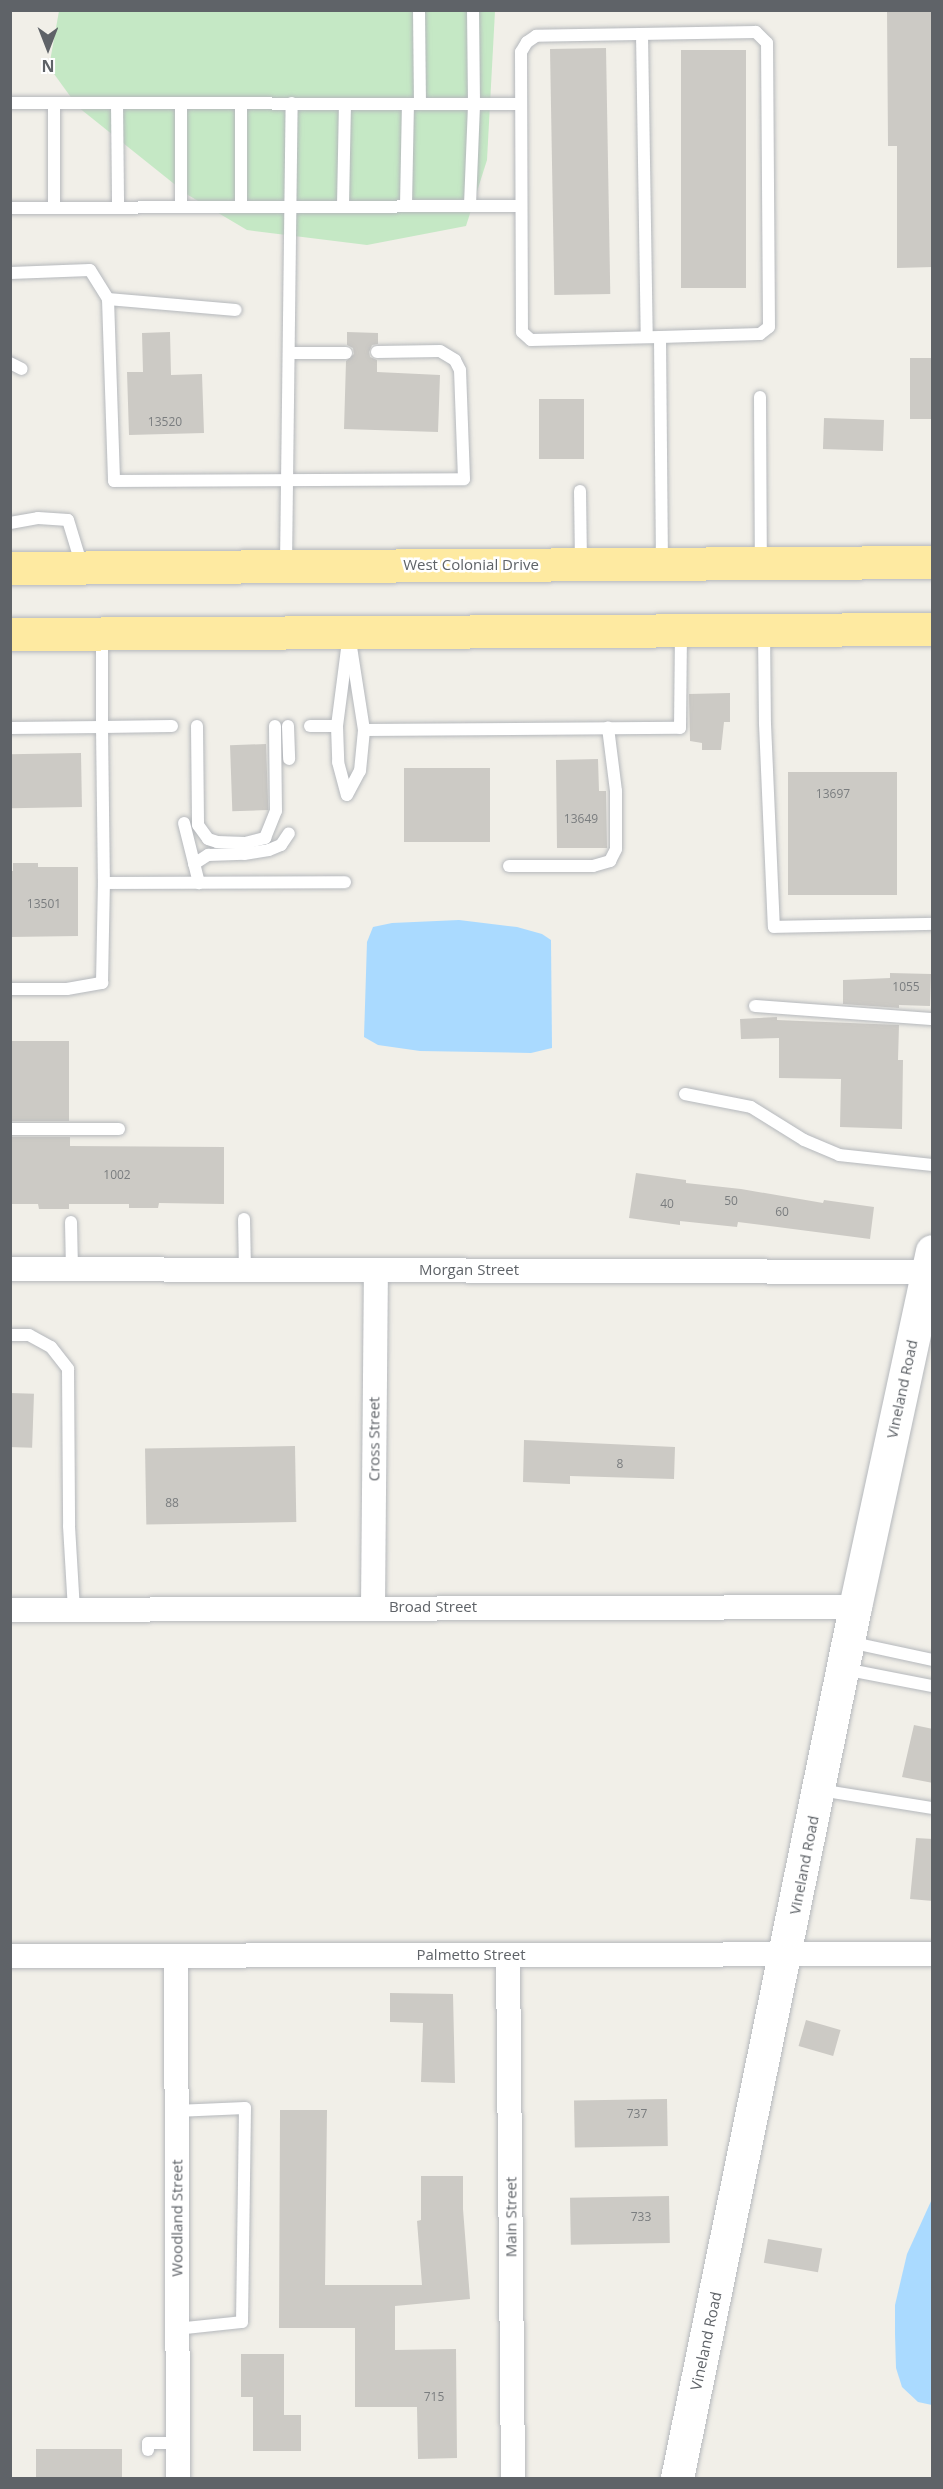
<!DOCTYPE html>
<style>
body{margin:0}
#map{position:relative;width:943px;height:2489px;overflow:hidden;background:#f1efe8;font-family:"Open Sans",sans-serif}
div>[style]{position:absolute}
.green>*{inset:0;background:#c5e8c5}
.water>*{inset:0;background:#aadaff}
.building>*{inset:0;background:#cccac5;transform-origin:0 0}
.roads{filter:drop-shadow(0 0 2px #b5b8bc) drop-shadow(0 0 2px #b5b8bc)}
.service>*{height:12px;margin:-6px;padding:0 6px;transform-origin:6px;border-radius:6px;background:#fff}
.minor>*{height:24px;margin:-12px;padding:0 12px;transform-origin:12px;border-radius:12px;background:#fff}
.secondary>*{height:33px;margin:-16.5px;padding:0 16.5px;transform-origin:16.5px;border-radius:16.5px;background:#fff}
.trunk>*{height:33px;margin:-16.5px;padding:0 16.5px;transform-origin:16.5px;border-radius:16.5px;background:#feeaa1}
span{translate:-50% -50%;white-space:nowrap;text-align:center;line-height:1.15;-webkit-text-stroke:5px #fff;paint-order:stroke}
.number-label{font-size:12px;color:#7a7d7f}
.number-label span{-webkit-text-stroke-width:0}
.street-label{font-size:15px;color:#5f6368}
.frame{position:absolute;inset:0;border:12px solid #5f6368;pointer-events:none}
.north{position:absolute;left:18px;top:18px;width:60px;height:60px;-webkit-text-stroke:4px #fff;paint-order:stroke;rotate:180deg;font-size:16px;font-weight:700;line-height:24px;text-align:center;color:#5f6368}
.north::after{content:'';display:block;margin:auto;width:21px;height:27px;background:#5f6368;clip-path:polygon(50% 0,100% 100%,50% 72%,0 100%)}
</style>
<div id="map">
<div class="green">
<div style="clip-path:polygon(59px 11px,495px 11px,487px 160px,466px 226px,367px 245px,247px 230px,188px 195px,78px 107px,49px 67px)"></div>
</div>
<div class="water">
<div style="clip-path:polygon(459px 920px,517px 927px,542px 934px,551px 940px,552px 1048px,531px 1053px,420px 1051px,378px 1045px,364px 1037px,367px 942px,373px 927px,392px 923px)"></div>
<div style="clip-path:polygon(932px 2199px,932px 2405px,918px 2402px,902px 2387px,896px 2368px,895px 2334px,895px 2305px,907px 2254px)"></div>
</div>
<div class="building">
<div style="clip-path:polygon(887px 10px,933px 10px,933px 267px,897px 268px,897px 146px,888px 146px)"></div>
<div style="left:606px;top:48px;width:246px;height:56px;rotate:89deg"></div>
<div style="left:746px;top:50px;width:238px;height:65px;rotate:90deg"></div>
<div style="clip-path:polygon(170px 332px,171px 375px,202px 374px,204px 433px,129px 435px,127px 372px,143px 372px,142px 333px)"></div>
<div style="clip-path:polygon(347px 332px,378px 333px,378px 344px,372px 345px,369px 352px,370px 357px,377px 360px,377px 372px,440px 375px,438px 432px,344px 429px,346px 361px,354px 354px,353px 348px,347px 345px)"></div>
<div style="left:933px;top:358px;width:61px;height:23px;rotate:90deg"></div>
<div style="left:539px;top:399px;width:45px;height:60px"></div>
<div style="left:884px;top:420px;width:31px;height:60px;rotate:92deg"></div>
<div style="clip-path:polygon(730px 693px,730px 722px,724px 722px,721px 750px,702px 750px,702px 743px,690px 741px,689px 694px)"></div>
<div style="left:266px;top:744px;width:66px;height:36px;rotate:88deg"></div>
<div style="left:81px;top:753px;width:54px;height:71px;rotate:89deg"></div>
<div style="clip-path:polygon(598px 759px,599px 791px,606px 791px,607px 848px,557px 848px,556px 760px)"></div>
<div style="left:404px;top:768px;width:86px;height:74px"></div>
<div style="left:897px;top:772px;width:123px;height:109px;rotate:90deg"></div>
<div style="clip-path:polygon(13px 863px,38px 863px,38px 867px,78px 867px,78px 936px,10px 937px,10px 871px,13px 871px)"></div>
<div style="clip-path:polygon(890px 973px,931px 974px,930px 1006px,899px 1005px,899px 1008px,843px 1004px,843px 980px,890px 978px)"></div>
<div style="clip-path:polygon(777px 1017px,777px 1020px,899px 1025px,898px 1060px,903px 1060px,902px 1129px,840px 1127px,841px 1079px,779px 1078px,779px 1038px,741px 1039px,740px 1019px)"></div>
<div style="left:10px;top:1041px;width:59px;height:80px"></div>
<div style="clip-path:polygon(10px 1137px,70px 1137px,70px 1146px,224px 1147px,224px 1204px,159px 1203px,158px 1208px,129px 1208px,129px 1204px,69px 1204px,69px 1209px,39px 1209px,38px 1204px,10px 1204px)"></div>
<div style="clip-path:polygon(636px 1173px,686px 1180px,686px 1183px,741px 1189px,823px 1203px,824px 1200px,874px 1207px,870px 1239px,738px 1222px,737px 1227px,680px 1221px,680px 1225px,629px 1218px)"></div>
<div style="left:10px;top:1393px;width:24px;height:54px;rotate:2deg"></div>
<div style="clip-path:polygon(524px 1440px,675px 1447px,674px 1479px,570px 1476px,570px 1484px,523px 1482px)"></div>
<div style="left:295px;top:1446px;width:76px;height:150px;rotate:89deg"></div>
<div style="clip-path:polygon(914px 1725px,933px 1729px,933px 1783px,902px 1777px)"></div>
<div style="clip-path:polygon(916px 1838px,933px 1839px,933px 1901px,910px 1899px)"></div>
<div style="clip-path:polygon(390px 1993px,453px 1994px,455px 2083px,421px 2082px,423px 2023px,390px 2022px)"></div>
<div style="left:806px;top:2020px;width:36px;height:27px;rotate:16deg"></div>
<div style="left:667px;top:2099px;width:47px;height:93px;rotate:89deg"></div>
<div style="clip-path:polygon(280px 2110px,327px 2110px,325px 2285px,422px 2285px,417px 2221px,421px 2220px,421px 2176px,463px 2176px,463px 2209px,470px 2299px,395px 2306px,395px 2350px,456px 2349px,457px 2458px,418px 2459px,417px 2407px,355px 2407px,355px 2328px,279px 2328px)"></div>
<div style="left:669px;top:2196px;width:47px;height:99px;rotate:89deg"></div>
<div style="left:768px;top:2239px;width:55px;height:24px;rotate:10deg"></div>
<div style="clip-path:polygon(241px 2354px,284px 2354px,284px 2415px,301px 2415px,301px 2451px,253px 2451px,253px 2397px,241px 2397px)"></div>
<div style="left:36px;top:2449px;width:86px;height:29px"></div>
</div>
<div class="roads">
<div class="service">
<div style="left:419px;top:10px;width:94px;rotate:89.4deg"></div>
<div style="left:642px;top:34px;width:303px;rotate:89.1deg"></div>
<div style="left:10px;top:103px;width:511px;rotate:0.11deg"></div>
<div style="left:117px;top:103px;width:104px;rotate:89.4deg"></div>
<div style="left:241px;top:103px;width:103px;rotate:90deg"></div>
<div style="left:470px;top:205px;width:101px;rotate:-87.7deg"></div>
<div style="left:474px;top:104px;width:94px;rotate:-90.6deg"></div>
<div style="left:343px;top:206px;width:102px;rotate:-88.9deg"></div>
<div style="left:406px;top:206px;width:102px;rotate:-88.9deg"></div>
<div style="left:181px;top:207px;width:104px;rotate:-90deg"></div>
<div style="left:10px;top:208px;width:511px;rotate:-0.22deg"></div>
<div style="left:54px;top:208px;width:105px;rotate:-90deg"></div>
<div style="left:10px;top:273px;width:80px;rotate:-2.1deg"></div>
<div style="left:90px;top:270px;width:34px;rotate:58deg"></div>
<div style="left:108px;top:299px;width:182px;rotate:88.1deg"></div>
<div style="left:114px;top:481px;width:350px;rotate:-0.3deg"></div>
<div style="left:464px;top:479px;width:109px;rotate:-92.1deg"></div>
<div style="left:460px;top:370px;width:11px;rotate:-117deg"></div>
<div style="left:455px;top:360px;width:17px;rotate:-149deg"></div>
<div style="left:440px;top:351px;width:63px;rotate:179.1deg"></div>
<div style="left:108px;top:299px;width:128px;rotate:4.9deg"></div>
<div style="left:660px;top:337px;width:100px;rotate:-1.7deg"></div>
<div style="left:760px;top:334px;width:11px;rotate:-38deg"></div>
<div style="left:769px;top:327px;width:284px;rotate:-90.4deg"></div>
<div style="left:767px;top:43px;width:16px;rotate:-135deg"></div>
<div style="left:756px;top:32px;width:220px;rotate:179deg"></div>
<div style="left:536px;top:36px;width:11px;rotate:146deg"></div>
<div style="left:527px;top:42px;width:12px;rotate:121deg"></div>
<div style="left:521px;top:52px;width:280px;rotate:89.8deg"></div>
<div style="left:522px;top:332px;width:12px;rotate:42deg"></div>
<div style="left:531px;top:340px;width:129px;rotate:-1.3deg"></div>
<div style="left:660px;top:337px;width:226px;rotate:89.5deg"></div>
<div style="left:289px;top:353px;width:57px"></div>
<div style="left:10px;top:363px;width:13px;rotate:27deg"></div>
<div style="left:760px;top:397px;width:165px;rotate:89.7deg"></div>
<div style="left:580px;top:491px;width:72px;rotate:89.2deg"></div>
<div style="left:10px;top:523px;width:28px;rotate:-10deg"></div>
<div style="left:38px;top:518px;width:30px;rotate:4deg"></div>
<div style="left:68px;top:520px;width:48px;rotate:73.1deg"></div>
<div style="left:286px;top:565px;width:462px;rotate:-89.3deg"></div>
<div style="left:764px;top:632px;width:92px;rotate:89.4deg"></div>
<div style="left:765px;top:724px;width:203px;rotate:87.5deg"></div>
<div style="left:774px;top:927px;width:158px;rotate:-1.1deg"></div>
<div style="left:102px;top:635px;width:92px;rotate:90deg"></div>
<div style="left:102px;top:727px;width:70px;rotate:-0.8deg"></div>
<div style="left:347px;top:649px;width:78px;rotate:97.4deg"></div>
<div style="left:337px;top:726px;width:36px;rotate:88deg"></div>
<div style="left:338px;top:762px;width:34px;rotate:75deg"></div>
<div style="left:197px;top:726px;width:99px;rotate:89.4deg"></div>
<div style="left:198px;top:825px;width:17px;rotate:54deg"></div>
<div style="left:208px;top:839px;width:9px;rotate:18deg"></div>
<div style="left:217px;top:842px;width:28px;rotate:2deg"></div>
<div style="left:245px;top:843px;width:21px;rotate:-14deg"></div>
<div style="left:265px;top:838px;width:29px;rotate:-68deg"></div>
<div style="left:276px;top:811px;width:85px;rotate:-90.7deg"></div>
<div style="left:288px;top:726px;width:33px;rotate:88deg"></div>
<div style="left:310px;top:726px;width:27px"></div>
<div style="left:10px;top:728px;width:92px;rotate:-0.6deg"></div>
<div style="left:102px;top:727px;width:156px;rotate:89.3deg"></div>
<div style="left:364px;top:730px;width:316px;rotate:-0.4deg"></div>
<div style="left:680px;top:728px;width:97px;rotate:-89.4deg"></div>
<div style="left:347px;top:795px;width:27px;rotate:-62deg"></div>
<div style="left:360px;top:771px;width:41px;rotate:-84.4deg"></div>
<div style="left:364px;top:730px;width:97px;rotate:-98.9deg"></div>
<div style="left:184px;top:823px;width:62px;rotate:76deg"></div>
<div style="left:194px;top:864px;width:17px;rotate:-33deg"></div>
<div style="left:208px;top:855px;width:36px;rotate:-2deg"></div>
<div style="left:244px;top:854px;width:25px;rotate:-9deg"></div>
<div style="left:269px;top:850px;width:13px;rotate:-23deg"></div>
<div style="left:281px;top:845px;width:14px;rotate:-56deg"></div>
<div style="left:509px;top:866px;width:84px"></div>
<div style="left:593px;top:866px;width:18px;rotate:-16deg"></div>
<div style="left:610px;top:861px;width:13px;rotate:-63deg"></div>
<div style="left:616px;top:849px;width:58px;rotate:-90deg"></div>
<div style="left:616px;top:791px;width:64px;rotate:-97.2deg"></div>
<div style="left:10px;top:989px;width:57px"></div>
<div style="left:67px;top:989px;width:36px;rotate:-10deg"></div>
<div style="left:102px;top:983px;width:100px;rotate:-88.9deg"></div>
<div style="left:104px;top:883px;width:241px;rotate:-0.2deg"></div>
<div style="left:755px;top:1006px;width:177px;rotate:4.2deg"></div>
<div style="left:685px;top:1094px;width:67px;rotate:11.1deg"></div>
<div style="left:751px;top:1107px;width:62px;rotate:31.9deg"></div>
<div style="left:804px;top:1140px;width:38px;rotate:23deg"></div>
<div style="left:839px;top:1155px;width:94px;rotate:6.1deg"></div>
<div style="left:10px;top:1129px;width:109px"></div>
<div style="left:244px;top:1219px;width:51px;rotate:88.9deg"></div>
<div style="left:71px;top:1222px;width:47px;rotate:88.8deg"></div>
<div style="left:10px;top:1335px;width:19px"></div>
<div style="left:29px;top:1335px;width:25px;rotate:29deg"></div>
<div style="left:51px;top:1347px;width:28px;rotate:52deg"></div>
<div style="left:68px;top:1369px;width:157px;rotate:89.6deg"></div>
<div style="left:69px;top:1526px;width:84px;rotate:86.6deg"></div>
<div style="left:849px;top:1642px;width:85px;rotate:12.2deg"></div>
<div style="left:844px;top:1669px;width:90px;rotate:10.9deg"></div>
<div style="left:820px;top:1790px;width:113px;rotate:9.1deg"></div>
<div style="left:176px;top:2111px;width:69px;rotate:-2.5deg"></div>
<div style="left:245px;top:2108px;width:214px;rotate:90.8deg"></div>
<div style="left:242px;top:2322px;width:65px;rotate:173.9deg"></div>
<div style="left:148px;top:2450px;width:7px;rotate:-90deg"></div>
<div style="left:148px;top:2443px;width:30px"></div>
</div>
<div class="minor">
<div style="left:10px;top:1269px;width:918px;rotate:0.19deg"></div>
<div style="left:373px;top:1607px;width:337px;rotate:-89.5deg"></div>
<div style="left:10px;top:1610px;width:845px;rotate:-0.2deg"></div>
<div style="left:508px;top:1955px;width:523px;rotate:89.45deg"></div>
<div style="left:10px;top:1956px;width:922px;rotate:-0.12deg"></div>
<div style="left:176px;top:1957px;width:521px;rotate:89.78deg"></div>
</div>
<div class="secondary">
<div style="left:677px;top:2478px;width:889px;rotate:-78.45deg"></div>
<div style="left:855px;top:1607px;width:364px;rotate:-77.8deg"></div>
</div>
<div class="trunk">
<div style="left:10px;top:568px;width:922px;rotate:-0.37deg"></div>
<div style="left:10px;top:634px;width:922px;rotate:-0.31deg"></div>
</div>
</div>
<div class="number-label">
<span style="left:165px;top:422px">13520</span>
<span style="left:833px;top:794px">13697</span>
<span style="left:581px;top:819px">13649</span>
<span style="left:44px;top:904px">13501</span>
<span style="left:906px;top:987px">1055</span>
<span style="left:117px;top:1175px">1002</span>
<span style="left:731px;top:1201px">50</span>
<span style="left:667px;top:1204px">40</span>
<span style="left:782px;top:1212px">60</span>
<span style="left:620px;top:1464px">8</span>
<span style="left:172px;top:1503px">88</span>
<span style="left:637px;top:2114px">737</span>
<span style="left:641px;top:2217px">733</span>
<span style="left:434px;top:2397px">715</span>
</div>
<div class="street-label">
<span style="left:471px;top:565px">West Colonial Drive</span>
<span style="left:469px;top:1270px">Morgan Street</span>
<span style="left:902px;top:1389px;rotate:-78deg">Vineland Road</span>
<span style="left:374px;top:1439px;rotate:-90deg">Cross Street</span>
<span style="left:433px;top:1607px">Broad Street</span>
<span style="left:804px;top:1865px;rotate:-79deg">Vineland Road</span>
<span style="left:471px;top:1955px">Palmetto Street</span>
<span style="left:511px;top:2217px;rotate:-90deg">Main Street</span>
<span style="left:177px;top:2218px;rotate:-90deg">Woodland Street</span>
<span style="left:706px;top:2341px;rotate:-78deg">Vineland Road</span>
</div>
<div class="frame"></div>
<div class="north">N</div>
</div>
